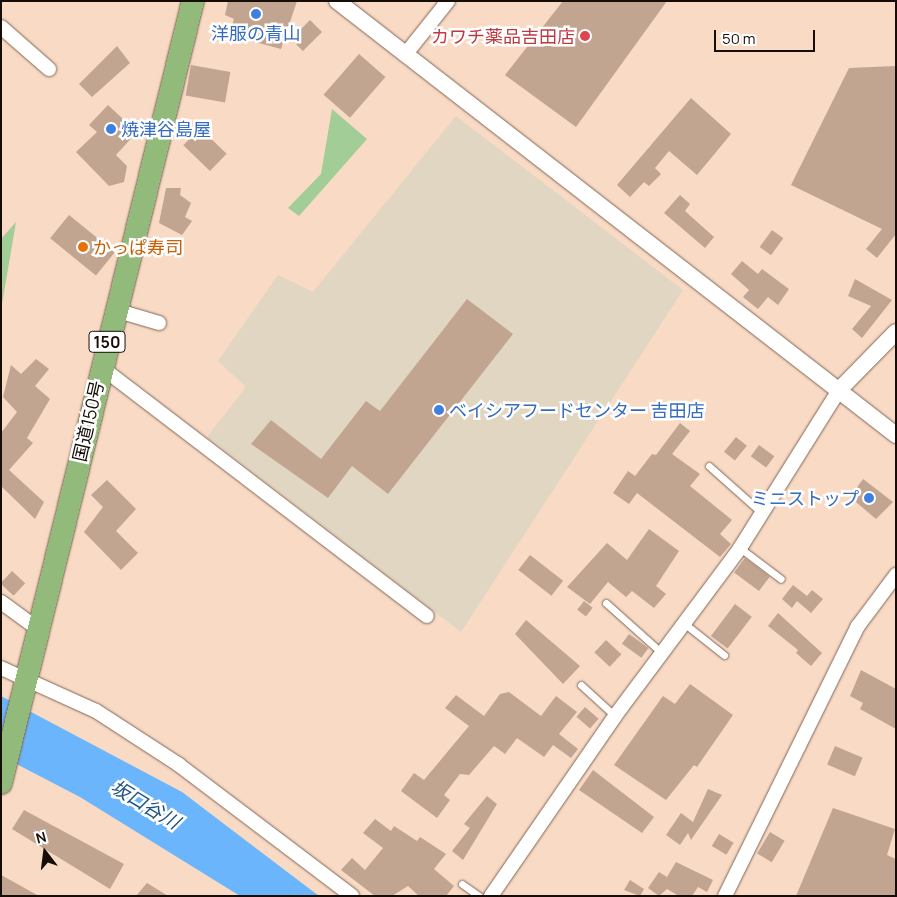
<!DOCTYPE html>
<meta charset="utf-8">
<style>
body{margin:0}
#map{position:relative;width:897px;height:897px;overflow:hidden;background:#f8dac5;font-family:Manrope,"Noto Sans JP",sans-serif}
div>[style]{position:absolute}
.commercial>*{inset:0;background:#e0d6c1}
.green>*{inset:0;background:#a2cd96}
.water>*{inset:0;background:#6bb5fc}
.building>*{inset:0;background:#c1a591;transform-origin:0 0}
.roads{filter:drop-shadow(0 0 1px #806654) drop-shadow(0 0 1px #806654)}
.service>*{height:7px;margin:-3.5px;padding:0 3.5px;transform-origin:3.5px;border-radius:3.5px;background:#fff}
.minor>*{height:14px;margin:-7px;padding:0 7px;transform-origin:7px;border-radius:7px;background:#fff}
.tertiary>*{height:16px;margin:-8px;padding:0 8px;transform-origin:8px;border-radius:8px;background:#fff}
.trunk>*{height:22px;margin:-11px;padding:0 11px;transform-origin:11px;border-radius:11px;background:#92ba7b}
.dots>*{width:14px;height:14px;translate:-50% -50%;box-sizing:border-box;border:2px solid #fff;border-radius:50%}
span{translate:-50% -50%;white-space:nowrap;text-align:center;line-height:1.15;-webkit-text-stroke:5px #fff;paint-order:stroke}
.shield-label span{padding:1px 4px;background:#fff;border:1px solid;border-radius:4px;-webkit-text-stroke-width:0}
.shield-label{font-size:16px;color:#160d06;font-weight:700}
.shop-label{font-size:18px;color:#366cbe}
.left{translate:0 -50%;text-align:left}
.right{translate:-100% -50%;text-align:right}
.health-label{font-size:18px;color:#be3a42}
.food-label{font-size:18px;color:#c56008}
.street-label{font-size:18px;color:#160d06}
.water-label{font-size:19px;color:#215483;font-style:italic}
.frame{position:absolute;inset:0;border:2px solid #160d06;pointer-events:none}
.north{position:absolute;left:20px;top:827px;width:50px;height:50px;-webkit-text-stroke:4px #fff;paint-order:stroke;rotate:345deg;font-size:14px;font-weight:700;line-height:20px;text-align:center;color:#160d06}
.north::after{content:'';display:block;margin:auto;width:18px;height:22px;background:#160d06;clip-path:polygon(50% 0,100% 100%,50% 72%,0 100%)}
.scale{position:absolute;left:714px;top:30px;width:101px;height:22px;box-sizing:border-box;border:2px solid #160d06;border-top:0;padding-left:6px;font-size:15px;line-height:18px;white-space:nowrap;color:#160d06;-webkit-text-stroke:4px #fff;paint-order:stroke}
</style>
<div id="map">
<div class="commercial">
<div style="clip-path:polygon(456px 116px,683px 290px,461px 632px,207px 437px,246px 387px,218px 361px,278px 275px,313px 292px)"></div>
</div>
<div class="green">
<div style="clip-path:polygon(332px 109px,367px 139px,299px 216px,288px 208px,321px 174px)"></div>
<div style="clip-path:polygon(16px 222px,1px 310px,1px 239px)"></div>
</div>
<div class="water">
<div style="clip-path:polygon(1px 696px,182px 792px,319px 896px,240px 896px,80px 797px,1px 756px)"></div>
</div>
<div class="building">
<div style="clip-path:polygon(228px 1px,297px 1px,281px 49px,229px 35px,234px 19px,225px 15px)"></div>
<div style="clip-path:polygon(563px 1px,667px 1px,576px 127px,505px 75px)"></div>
<div style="left:310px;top:20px;width:17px;height:27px;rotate:45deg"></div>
<div style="clip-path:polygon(117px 46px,130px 63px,92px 97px,79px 84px)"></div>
<div style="left:359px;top:54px;width:35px;height:54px;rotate:41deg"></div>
<div style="left:191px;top:65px;width:40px;height:31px;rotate:10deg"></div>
<div style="clip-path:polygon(896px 66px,896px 234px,877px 258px,866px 249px,882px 229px,791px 185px,849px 68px)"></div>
<div style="clip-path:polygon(691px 98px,731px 134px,697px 175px,669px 151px,655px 168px,661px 174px,649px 186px,644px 182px,630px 197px,617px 185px)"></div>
<div style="clip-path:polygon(108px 105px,137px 132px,116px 155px,127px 166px,124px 182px,109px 186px,76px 152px,97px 132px,89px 125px)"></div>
<div style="left:200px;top:128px;width:37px;height:24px;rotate:44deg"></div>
<div style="clip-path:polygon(166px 188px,181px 188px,180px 195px,191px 203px,185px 217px,192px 221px,182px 235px,159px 223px)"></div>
<div style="clip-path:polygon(680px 195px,690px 204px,685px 211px,714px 237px,705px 248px,664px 213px)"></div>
<div style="left:69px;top:215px;width:59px;height:30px;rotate:39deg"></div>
<div style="left:772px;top:230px;width:14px;height:21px;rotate:36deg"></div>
<div style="clip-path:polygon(742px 261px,758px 274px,762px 269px,789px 289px,778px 305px,768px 297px,758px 309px,743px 297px,749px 290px,731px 274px)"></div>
<div style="clip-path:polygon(855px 279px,892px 300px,862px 338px,852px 329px,871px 306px,848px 296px)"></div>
<div style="clip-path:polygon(467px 299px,513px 334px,388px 494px,352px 466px,328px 498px,251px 444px,271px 420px,321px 459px,366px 401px,380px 411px)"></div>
<div style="clip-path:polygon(36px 359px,49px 369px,35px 386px,50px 399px,27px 438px,33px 443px,9px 470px,44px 502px,35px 519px,1px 486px,1px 433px,17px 412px,3px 397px,11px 365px,21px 374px)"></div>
<div style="clip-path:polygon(680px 423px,690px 431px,672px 454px,700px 474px,690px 486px,732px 520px,720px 534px,731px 544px,720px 557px,637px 493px,629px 504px,613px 493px,628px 471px,635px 476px,652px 454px,656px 455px)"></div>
<div style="left:736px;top:437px;width:14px;height:19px;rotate:39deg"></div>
<div style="left:759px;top:445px;width:19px;height:14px;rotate:36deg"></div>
<div style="clip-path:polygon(863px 479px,893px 502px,876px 519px,850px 497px)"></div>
<div style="clip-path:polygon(107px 480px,136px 509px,116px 531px,138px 553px,121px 570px,84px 532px,103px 507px,91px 495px)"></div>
<div style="clip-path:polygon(649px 529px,679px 551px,656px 586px,666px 594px,654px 608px,632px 591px,626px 597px,608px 582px,590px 604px,567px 587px,607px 543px,627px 560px)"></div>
<div style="left:530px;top:555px;width:42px;height:19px;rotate:38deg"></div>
<div style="left:745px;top:558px;width:31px;height:18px;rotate:37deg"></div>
<div style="left:12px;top:571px;width:18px;height:17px;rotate:43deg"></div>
<div style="clip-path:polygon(793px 585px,807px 596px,812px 590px,823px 599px,811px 613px,797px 601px,792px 608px,782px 599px)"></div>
<div style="left:584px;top:601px;width:11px;height:11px;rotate:38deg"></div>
<div style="left:735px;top:604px;width:21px;height:40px;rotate:37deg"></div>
<div style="clip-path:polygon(778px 613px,822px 653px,811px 666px,796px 653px,798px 650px,768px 626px)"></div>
<div style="clip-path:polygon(526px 620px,580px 666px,563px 684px,515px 634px)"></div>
<div style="left:629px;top:634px;width:24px;height:12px;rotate:36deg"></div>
<div style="left:606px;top:640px;width:21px;height:17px;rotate:43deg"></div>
<div style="clip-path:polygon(861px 670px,896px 689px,896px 729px,860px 709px,863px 703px,850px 696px)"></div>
<div style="clip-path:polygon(690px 684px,733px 715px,697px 767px,694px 765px,666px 800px,614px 765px,663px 696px,675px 704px)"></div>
<div style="clip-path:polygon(509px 692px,541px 716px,556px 696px,577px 712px,559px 734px,578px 749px,571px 758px,553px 745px,544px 757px,517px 738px,505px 754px,494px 746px,469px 775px,460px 774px,444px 795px,450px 800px,437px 818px,401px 791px,414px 773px,424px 780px,469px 726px,445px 708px,456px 695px,484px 716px,500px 694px)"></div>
<div style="left:585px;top:707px;width:18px;height:13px;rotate:41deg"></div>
<div style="left:835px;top:746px;width:30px;height:20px;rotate:23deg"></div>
<div style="clip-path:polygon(593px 770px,654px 817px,642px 833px,579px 790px)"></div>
<div style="clip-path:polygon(708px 789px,722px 795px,691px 840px,688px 833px,680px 845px,666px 835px,681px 813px,693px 822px)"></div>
<div style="clip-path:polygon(487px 796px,497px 804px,463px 860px,452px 851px,470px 828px,464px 824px)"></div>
<div style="clip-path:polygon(833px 808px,895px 829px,887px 855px,896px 859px,896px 896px,796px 896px)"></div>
<div style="clip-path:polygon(24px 810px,124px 864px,110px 889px,12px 829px)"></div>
<div style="clip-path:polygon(375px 819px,391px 831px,394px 826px,417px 841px,420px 837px,446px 854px,434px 869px,454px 886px,446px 896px,419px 896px,408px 886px,392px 896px,375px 896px,341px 870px,352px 858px,365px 870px,383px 848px,363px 833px)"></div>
<div style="left:770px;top:832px;width:17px;height:25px;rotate:31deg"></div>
<div style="left:719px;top:834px;width:17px;height:14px;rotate:31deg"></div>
<div style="clip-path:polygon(676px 862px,713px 880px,707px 892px,698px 887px,692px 896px,679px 896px,667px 889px,659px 896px,648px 888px,659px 872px,667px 877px)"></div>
<div style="clip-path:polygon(1px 875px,39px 896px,1px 896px)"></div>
<div style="clip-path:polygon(630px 880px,644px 889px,640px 896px,624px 890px)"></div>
<div style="clip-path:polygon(147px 883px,168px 896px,136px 896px)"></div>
</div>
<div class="roads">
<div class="service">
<div style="left:709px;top:466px;width:72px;rotate:41.6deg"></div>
<div style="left:740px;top:548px;width:51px;rotate:37.1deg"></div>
<div style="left:606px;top:603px;width:75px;rotate:41.8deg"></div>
<div style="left:685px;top:624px;width:50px;rotate:38.5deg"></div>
<div style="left:581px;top:685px;width:46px;rotate:42.4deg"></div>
<div style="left:462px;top:884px;width:21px;rotate:35deg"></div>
</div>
<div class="minor">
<div style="left:1px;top:27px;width:64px;rotate:41.2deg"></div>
<div style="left:405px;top:55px;width:69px;rotate:-51.5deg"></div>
<div style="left:115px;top:310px;width:46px;rotate:16.5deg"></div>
<div style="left:101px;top:367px;width:410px;rotate:37.4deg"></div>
<div style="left:1px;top:602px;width:46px;rotate:36.1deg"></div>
<div style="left:1px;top:668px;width:104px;rotate:24.4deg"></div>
<div style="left:96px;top:711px;width:99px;rotate:33deg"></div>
<div style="left:179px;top:765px;width:217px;rotate:37.1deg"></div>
<div style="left:491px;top:896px;width:219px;rotate:-55.4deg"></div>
<div style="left:615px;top:716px;width:209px;rotate:-53.3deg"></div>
<div style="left:740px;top:548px;width:186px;rotate:-57.9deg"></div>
<div style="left:725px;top:896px;width:301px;rotate:-63.8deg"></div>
<div style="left:858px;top:626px;width:64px;rotate:-53.3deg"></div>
</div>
<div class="tertiary">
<div style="left:337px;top:1px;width:708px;rotate:37.83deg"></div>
<div style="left:839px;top:390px;width:81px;rotate:-45.5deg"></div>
</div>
<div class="trunk">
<div style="left:1px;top:783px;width:805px;rotate:-76.21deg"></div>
</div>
</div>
<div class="dots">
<div style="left:256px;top:14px;background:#3f7fe0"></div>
<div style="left:585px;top:36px;background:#e0444e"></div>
<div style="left:111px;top:129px;background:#3f7fe0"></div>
<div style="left:83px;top:247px;background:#e8710a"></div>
<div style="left:439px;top:410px;background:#3f7fe0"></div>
<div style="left:869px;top:498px;background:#3f7fe0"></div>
</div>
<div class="shield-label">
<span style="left:107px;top:342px">150</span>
</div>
<div class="shop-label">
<span style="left:256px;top:33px">洋服の青山</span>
<span class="left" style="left:121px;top:129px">焼津谷島屋</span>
<span class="left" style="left:449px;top:410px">ベイシアフードセンター 吉田店</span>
<span class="right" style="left:859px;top:498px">ミニストップ</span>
</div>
<div class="health-label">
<span class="right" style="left:575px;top:36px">カワチ薬品吉田店</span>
</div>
<div class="food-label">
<span class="left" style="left:93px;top:247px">かっぱ寿司</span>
</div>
<div class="street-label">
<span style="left:88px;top:421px;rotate:-77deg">国道150号</span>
</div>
<div class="water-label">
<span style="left:145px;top:805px;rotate:31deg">坂口谷川</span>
</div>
<div class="frame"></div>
<div class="north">N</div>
<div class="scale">50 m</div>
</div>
